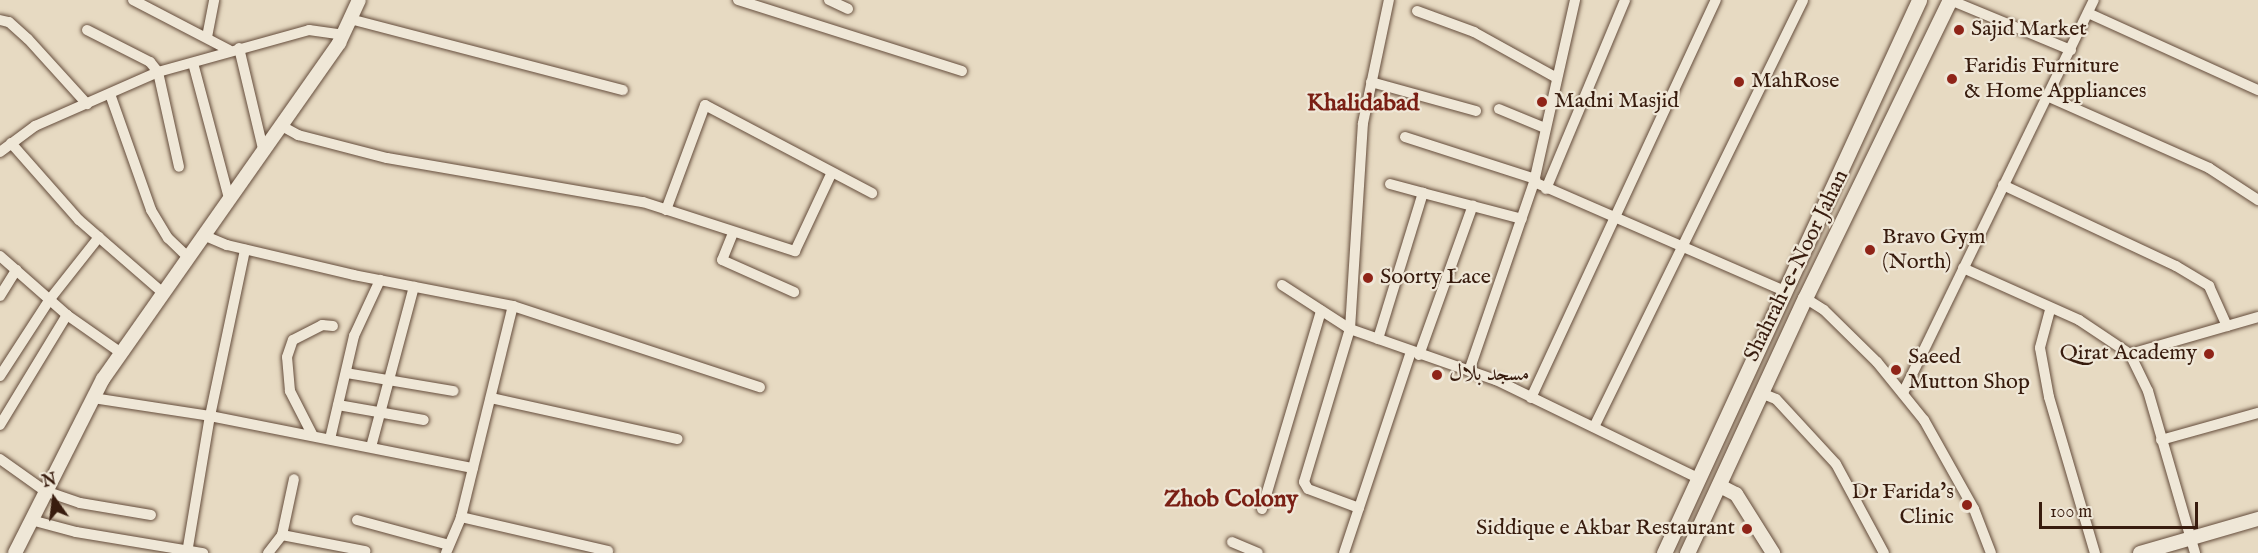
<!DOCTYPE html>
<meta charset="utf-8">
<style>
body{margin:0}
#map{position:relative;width:2258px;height:553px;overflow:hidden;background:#e7dac2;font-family:"IM FELL English",Amiri,serif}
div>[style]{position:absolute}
.roads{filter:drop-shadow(0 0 2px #644c3b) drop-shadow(0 0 2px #644c3b)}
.minor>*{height:10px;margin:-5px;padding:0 5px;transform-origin:5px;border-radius:5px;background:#efe7d7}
.tertiary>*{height:14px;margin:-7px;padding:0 7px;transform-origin:7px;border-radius:7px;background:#efe7d7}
.secondary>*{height:15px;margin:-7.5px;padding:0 7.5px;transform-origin:7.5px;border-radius:7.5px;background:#efe7d7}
.dots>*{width:16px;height:16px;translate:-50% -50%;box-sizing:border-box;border:3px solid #efe7d7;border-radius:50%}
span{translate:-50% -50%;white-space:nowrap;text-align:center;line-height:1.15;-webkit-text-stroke:4.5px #efe7d7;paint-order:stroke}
.poi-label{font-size:22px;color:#381c0e}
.left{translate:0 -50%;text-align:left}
.right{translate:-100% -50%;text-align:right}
.street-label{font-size:22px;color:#381c0e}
.neighbourhood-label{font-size:24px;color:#7a1f14;font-weight:700}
.north{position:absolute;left:24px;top:469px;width:60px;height:60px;-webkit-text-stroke:4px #efe7d7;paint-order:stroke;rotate:346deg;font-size:16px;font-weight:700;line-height:24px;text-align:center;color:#381c0e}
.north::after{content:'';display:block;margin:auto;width:21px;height:27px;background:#381c0e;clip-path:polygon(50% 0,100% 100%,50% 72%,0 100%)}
.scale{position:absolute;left:2039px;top:502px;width:159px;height:27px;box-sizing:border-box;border:3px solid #381c0e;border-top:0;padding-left:8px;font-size:18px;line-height:21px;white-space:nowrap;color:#381c0e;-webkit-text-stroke:4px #efe7d7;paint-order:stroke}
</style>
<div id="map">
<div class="roads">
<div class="minor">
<div style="left:133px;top:0;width:108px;rotate:27.5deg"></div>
<div style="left:738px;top:0;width:235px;rotate:17.6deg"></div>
<div style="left:829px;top:0;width:21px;rotate:25deg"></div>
<div style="left:1950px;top:0;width:131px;rotate:22.5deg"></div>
<div style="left:1417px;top:11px;width:61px;rotate:20.2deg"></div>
<div style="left:1474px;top:32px;width:95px;rotate:29deg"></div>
<div style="left:2088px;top:13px;width:187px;rotate:24.4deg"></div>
<div style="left:350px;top:19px;width:282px;rotate:14.6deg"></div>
<div style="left:0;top:20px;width:9px;rotate:13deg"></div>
<div style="left:9px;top:22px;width:25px;rotate:42deg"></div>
<div style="left:28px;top:39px;width:88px;rotate:47.8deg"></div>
<div style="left:87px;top:30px;width:71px;rotate:26.9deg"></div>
<div style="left:150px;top:62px;width:13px;rotate:51deg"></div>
<div style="left:158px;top:72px;width:97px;rotate:77.5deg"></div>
<div style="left:207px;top:37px;width:38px;rotate:-79deg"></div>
<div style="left:239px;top:48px;width:104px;rotate:76.6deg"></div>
<div style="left:193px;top:63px;width:140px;rotate:75.1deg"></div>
<div style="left:1371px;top:82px;width:109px;rotate:15.4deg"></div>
<div style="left:110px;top:94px;width:123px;rotate:70.5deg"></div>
<div style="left:151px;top:210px;width:33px;rotate:59deg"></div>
<div style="left:168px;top:238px;width:28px;rotate:44deg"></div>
<div style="left:2049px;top:97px;width:175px;rotate:23.9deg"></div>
<div style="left:2209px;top:168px;width:59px;rotate:33.1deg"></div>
<div style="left:1499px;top:109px;width:50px;rotate:22.4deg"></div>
<div style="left:280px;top:125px;width:21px;rotate:29deg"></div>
<div style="left:298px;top:135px;width:92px;rotate:14.5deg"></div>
<div style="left:387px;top:158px;width:260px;rotate:9.8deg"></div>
<div style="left:643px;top:202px;width:160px;rotate:17.9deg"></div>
<div style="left:795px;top:251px;width:85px;rotate:-64.9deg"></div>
<div style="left:1405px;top:137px;width:137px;rotate:17.9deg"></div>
<div style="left:11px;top:143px;width:103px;rotate:48.6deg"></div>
<div style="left:79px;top:220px;width:111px;rotate:41deg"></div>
<div style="left:0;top:152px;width:44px;rotate:-36.6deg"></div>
<div style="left:35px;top:126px;width:134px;rotate:-23.7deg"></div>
<div style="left:158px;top:72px;width:157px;rotate:-15.5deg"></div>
<div style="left:309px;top:30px;width:34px;rotate:8deg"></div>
<div style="left:1534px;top:182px;width:276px;rotate:23.5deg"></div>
<div style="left:1390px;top:184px;width:34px;rotate:15deg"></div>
<div style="left:2003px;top:185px;width:191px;rotate:25.1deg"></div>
<div style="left:2176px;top:266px;width:39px;rotate:31deg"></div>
<div style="left:2209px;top:286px;width:44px;rotate:65.8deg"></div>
<div style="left:1546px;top:189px;width:205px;rotate:-67.3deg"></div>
<div style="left:666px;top:210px;width:112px;rotate:-69.6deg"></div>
<div style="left:705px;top:105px;width:189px;rotate:27.8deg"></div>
<div style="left:733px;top:233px;width:29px;rotate:112deg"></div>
<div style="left:722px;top:260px;width:79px;rotate:24deg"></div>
<div style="left:203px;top:235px;width:26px;rotate:23deg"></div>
<div style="left:227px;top:245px;width:130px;rotate:13.3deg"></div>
<div style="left:354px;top:275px;width:162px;rotate:11deg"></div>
<div style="left:513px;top:306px;width:260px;rotate:18.2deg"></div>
<div style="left:0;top:256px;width:89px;rotate:41.4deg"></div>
<div style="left:67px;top:315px;width:66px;rotate:35.1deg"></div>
<div style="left:1963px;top:268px;width:127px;rotate:24.1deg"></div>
<div style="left:2079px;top:320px;width:61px;rotate:33.7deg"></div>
<div style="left:2130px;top:354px;width:41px;rotate:64.1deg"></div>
<div style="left:2148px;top:391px;width:169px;rotate:73.8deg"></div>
<div style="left:1282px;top:285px;width:81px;rotate:32.9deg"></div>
<div style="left:1350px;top:329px;width:155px;rotate:19.3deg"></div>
<div style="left:1496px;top:380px;width:225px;rotate:25.9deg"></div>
<div style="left:0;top:296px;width:31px;rotate:-58deg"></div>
<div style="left:1805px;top:298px;width:22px;rotate:32deg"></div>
<div style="left:1824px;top:310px;width:74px;rotate:44.5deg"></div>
<div style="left:1877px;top:362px;width:75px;rotate:51deg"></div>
<div style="left:1924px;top:420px;width:102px;rotate:60.7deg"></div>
<div style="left:1974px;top:509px;width:47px;rotate:68.9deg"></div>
<div style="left:2050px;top:310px;width:39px;rotate:105deg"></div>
<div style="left:2040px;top:348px;width:50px;rotate:79.6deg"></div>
<div style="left:2049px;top:397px;width:163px;rotate:73.6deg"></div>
<div style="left:1378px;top:339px;width:153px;rotate:-72.9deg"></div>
<div style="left:1423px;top:193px;width:102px;rotate:14.7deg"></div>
<div style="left:2130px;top:354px;width:133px;rotate:-16.1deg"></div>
<div style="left:1419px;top:355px;width:159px;rotate:-70.2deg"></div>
<div style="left:1469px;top:371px;width:200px;rotate:-71deg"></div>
<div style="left:1534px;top:182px;width:187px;rotate:-77.3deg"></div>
<div style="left:346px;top:373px;width:109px;rotate:9.5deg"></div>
<div style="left:0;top:376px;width:92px;rotate:-57deg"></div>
<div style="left:50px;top:299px;width:79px;rotate:-51.7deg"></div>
<div style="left:1761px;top:393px;width:16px;rotate:22deg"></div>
<div style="left:1776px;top:399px;width:88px;rotate:47.3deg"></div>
<div style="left:1836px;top:464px;width:101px;rotate:61.7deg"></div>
<div style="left:1903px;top:393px;width:437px;rotate:-64.1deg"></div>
<div style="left:93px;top:398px;width:118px;rotate:8.7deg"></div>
<div style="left:210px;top:416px;width:268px;rotate:11.2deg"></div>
<div style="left:491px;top:398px;width:191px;rotate:12.4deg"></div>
<div style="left:1531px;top:398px;width:439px;rotate:-65.1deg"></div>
<div style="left:338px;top:405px;width:87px;rotate:9.9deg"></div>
<div style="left:0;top:425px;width:129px;rotate:-58.7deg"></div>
<div style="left:1594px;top:427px;width:475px;rotate:-63.9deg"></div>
<div style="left:313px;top:436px;width:51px;rotate:-117.1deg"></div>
<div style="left:290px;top:391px;width:34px;rotate:-95deg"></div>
<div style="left:287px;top:357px;width:18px;rotate:-71deg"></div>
<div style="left:293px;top:340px;width:33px;rotate:-27deg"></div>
<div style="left:322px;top:325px;width:11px;rotate:5deg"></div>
<div style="left:330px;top:439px;width:106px;rotate:-76.9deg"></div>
<div style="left:354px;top:336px;width:62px;rotate:-65.1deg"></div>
<div style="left:2161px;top:440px;width:101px;rotate:-15.6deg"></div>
<div style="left:371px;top:447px;width:166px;rotate:-75deg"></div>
<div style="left:0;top:459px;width:55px;rotate:35.4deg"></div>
<div style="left:45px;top:491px;width:37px;rotate:19deg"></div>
<div style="left:80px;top:503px;width:72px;rotate:9.6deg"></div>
<div style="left:1359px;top:508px;width:54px;rotate:-159.6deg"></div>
<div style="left:1308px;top:489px;width:8px;rotate:-120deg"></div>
<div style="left:1304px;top:482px;width:160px;rotate:-73.3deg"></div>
<div style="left:1350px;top:329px;width:206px;rotate:-86.4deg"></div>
<div style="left:1363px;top:123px;width:126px;rotate:-78.1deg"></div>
<div style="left:1262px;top:509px;width:207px;rotate:-73.4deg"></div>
<div style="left:461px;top:517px;width:151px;rotate:13deg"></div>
<div style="left:31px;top:520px;width:47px;rotate:14.9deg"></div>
<div style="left:76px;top:532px;width:129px;rotate:9.4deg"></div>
<div style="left:357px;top:520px;width:95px;rotate:15.2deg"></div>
<div style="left:282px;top:535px;width:85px;rotate:10.9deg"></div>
<div style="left:1232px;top:542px;width:28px;rotate:23deg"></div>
<div style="left:187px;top:553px;width:139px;rotate:-80.5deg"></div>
<div style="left:210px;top:416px;width:170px;rotate:-78.1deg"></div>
<div style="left:268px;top:553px;width:23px;rotate:-52deg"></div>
<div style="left:282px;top:535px;width:57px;rotate:-77.9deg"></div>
<div style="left:446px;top:553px;width:39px;rotate:-67deg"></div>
<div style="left:461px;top:517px;width:217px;rotate:-76.2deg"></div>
<div style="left:1344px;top:553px;width:212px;rotate:-71.6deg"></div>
</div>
<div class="tertiary">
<div style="left:1720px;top:486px;width:18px;rotate:27deg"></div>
<div style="left:1736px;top:494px;width:70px;rotate:57.9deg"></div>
<div style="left:15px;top:553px;width:195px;rotate:-63.2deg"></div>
<div style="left:103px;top:379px;width:411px;rotate:-54.9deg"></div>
<div style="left:339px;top:43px;width:47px;rotate:-65.1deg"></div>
<div style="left:2140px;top:553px;width:123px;rotate:-16.1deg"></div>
</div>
<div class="secondary">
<div style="left:1664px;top:553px;width:609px;rotate:-65.24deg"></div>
<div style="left:1687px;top:553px;width:281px;rotate:-65.2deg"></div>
<div style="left:1805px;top:298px;width:331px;rotate:-64.1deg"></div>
</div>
</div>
<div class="dots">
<div style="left:1959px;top:30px;background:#8f2418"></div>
<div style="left:1952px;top:79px;background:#8f2418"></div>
<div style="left:1739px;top:82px;background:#8f2418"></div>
<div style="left:1542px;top:102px;background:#8f2418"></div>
<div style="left:1870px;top:250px;background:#8f2418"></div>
<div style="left:1368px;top:278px;background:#8f2418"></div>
<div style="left:2209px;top:354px;background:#8f2418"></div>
<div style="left:1896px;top:370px;background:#8f2418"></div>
<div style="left:1437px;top:375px;background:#8f2418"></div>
<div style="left:1967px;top:505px;background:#8f2418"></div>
<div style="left:1747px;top:529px;background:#8f2418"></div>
</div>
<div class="poi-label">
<span class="left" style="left:1971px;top:30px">Sajid Market</span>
<span class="left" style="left:1964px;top:79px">Faridis Furniture<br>&amp; Home Appliances</span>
<span class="left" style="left:1751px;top:82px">MahRose</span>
<span class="left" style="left:1554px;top:102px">Madni Masjid</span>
<span class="left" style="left:1882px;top:250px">Bravo Gym<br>(North)</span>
<span class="left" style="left:1380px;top:278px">Soorty Lace</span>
<span class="right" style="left:2197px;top:354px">Qirat Academy</span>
<span class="left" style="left:1908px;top:370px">Saeed<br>Mutton Shop</span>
<span class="left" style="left:1449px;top:375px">مسجد بلال</span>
<span class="right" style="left:1954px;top:505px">Dr Farida's<br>Clinic</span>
<span class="right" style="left:1735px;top:529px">Siddique e Akbar Restaurant</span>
</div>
<div class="street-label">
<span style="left:1797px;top:266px;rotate:-64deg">Shahrah-e-Noor Jahan</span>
</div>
<div class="neighbourhood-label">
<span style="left:1363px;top:104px">Khalidabad</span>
<span style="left:1231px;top:500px">Zhob Colony</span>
</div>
<div class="north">N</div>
<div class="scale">100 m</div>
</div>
